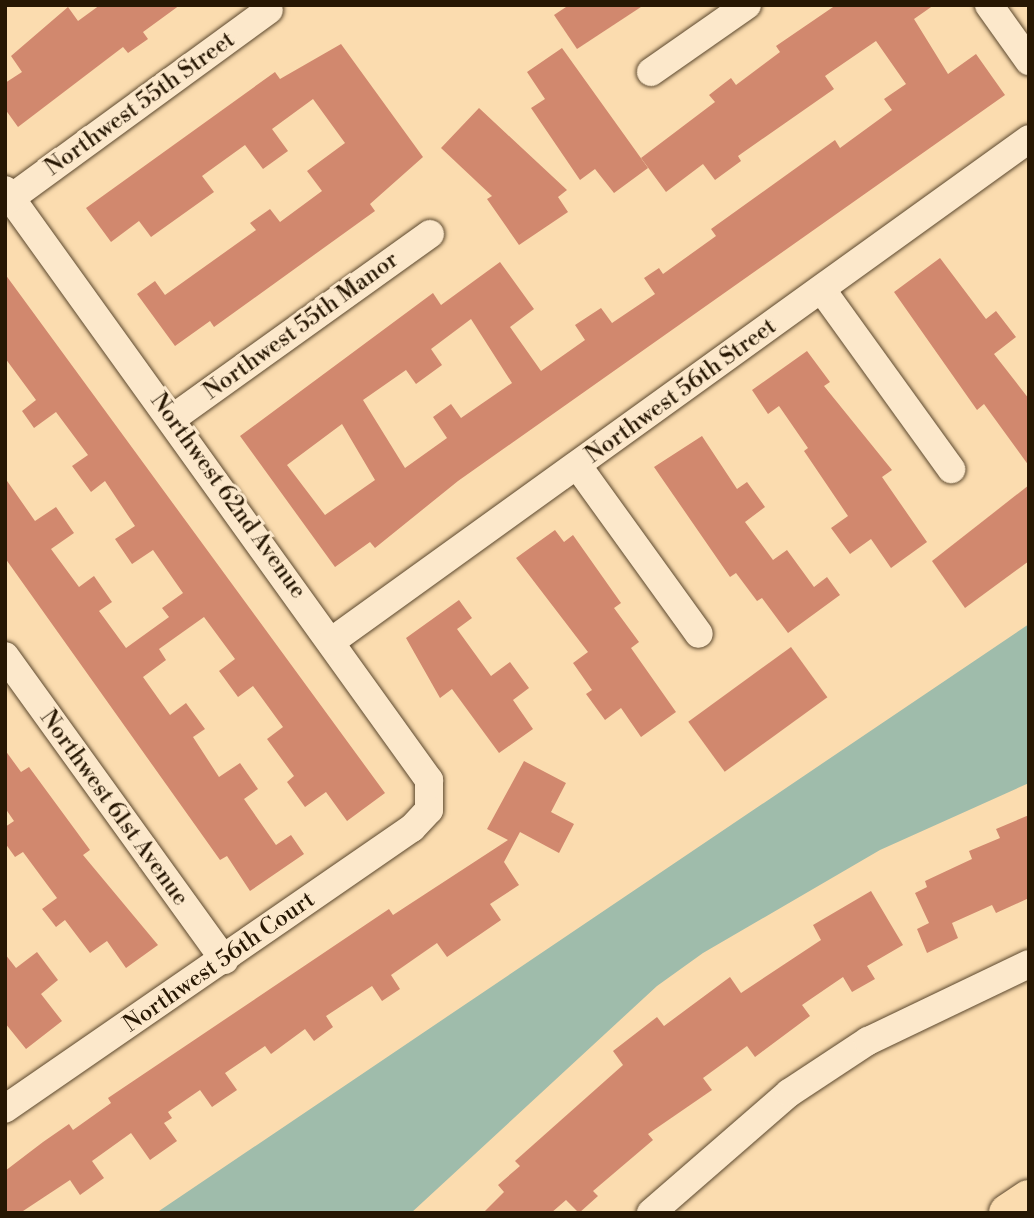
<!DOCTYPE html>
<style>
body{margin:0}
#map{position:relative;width:1034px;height:1218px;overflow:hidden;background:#fbdcaf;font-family:"Libre Bodoni",serif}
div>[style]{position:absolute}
.water>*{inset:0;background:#9fbcab}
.building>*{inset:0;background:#d1886e;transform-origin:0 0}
.roads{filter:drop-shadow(0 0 2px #5c482e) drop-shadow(0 0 2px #5c482e)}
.minor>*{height:28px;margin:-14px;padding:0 14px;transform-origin:14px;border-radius:14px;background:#fce8cb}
.highway>*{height:38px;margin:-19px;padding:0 19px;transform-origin:19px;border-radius:19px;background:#fbdcaf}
span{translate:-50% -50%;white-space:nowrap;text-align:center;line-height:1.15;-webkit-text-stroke:6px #fce8cb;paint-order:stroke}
.street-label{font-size:23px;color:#271703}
.frame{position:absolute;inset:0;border:7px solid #271703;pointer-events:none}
</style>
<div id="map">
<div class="water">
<div style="clip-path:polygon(1029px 624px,1029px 783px,880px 850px,703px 953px,657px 986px,411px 1213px,156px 1213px)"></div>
</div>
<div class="building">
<div style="clip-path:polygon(100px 5px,180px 5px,143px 32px,148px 39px,128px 53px,123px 47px,18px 127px,5px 109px,5px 83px,22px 72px,11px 56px,68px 7px,78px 21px)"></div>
<div style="clip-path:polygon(569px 5px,644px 5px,577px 49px,554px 15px)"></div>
<div style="clip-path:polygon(evenodd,836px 5px,934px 5px,914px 19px,948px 74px,976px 54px,1005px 95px,458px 481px,375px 548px,370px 542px,335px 567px,240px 436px,433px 293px,441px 305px,500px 262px,534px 309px,510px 327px,541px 371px,585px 340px,575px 325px,601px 308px,612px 323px,655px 294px,644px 278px,659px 268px,663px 274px,716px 236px,711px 229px,835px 140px,840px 148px,892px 110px,884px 99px,906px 84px,876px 41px,825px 76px,834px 89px,738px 156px,741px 161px,715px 180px,703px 164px,666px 192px,641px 158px,715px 102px,709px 95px,731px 78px,736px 85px,780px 52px,776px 46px,836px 5px,471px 319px,512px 383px,461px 418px,451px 404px,433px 417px,447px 438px,405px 468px,363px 400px,406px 370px,416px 384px,442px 365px,431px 349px,471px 319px,836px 5px,342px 424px,375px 480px,325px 515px,287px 465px,342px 424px)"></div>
<div style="clip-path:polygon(341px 44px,423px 157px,370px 204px,375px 211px,214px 327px,210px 321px,175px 346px,137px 294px,155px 281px,165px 295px,256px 230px,250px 223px,270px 209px,280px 222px,322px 191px,307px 171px,345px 143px,313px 99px,272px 129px,288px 151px,263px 169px,245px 145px,202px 176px,214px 192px,151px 237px,139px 221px,111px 242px,86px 208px,275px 72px,280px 79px)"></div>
<div style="clip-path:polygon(562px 48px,648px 168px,614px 193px,595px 169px,580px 180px,531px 108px,545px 99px,527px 72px)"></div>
<div style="clip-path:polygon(479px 108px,567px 190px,558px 197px,568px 212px,519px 245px,487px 199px,492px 196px,441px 148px)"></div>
<div style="clip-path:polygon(940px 258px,986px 319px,996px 311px,1016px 337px,994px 354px,1029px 399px,1029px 466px,984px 404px,977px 410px,894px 292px)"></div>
<div style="clip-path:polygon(5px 274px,385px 793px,347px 821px,326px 792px,305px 807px,287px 782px,294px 776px,267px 739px,283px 727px,253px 686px,238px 697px,219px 671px,235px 659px,204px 617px,159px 649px,166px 660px,143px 677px,170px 715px,186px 703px,205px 729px,193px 737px,219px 777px,240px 763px,258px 789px,244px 799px,276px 845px,291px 835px,304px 854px,250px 891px,227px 856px,220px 860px,5px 558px,5px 478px,35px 521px,56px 507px,74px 533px,51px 549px,79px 587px,94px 576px,112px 602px,99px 611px,126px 648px,169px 617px,162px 608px,183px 593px,153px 550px,132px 564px,115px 539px,135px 526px,105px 481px,91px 492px,72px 466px,88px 455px,56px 412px,34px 428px,22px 411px,36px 400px,5px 358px)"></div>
<div style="clip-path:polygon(807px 351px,830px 382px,824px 386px,892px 470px,882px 477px,927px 542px,891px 568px,871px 539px,850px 554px,831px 528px,848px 516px,804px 451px,808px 448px,779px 406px,768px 414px,752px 390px)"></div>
<div style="clip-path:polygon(702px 436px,737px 489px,747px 482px,765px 507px,745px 522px,773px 560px,787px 550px,814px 587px,827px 577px,840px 595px,788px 633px,762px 598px,757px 601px,736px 573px,730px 577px,654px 467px)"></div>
<div style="clip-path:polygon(1029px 485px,1029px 561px,965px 608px,932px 561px)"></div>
<div style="clip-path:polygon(555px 530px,564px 542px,573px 535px,621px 603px,614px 608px,639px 642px,631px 648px,676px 712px,641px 737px,621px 708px,605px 720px,586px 694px,592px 690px,573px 663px,588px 652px,516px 558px)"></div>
<div style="clip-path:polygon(459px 600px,472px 618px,457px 629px,491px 676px,510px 662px,529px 688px,513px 700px,533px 729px,499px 753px,452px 689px,440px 698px,406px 638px)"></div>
<div style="left:791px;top:647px;width:62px;height:127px;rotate:54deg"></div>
<div style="clip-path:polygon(5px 750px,21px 772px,29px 767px,90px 850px,83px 855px,158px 945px,126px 968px,107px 941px,90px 953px,65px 920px,56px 927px,42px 909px,57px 898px,23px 852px,15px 857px,5px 843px,5px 827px,14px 821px,5px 808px)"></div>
<div style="clip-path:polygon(524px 761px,566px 783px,551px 812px,574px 824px,559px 853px,520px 832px,504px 862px,519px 885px,490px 904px,501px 920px,447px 957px,437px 943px,391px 975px,400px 989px,382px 1001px,372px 986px,326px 1016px,333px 1027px,314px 1041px,305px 1029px,271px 1054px,265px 1046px,225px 1073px,237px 1090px,212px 1107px,200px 1090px,168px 1112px,172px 1118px,164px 1123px,177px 1141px,150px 1160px,131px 1133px,92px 1161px,104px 1178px,80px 1195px,70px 1180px,20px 1213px,5px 1213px,5px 1171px,43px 1142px,69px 1124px,73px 1130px,111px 1103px,108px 1098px,389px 909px,393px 915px,508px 840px,487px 829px)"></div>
<div style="clip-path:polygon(1029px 815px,1029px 898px,996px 913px,992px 905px,952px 923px,958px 938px,927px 953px,917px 929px,929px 923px,915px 893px,927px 887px,925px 881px,972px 859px,969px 851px,1000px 838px,996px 829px)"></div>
<div style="clip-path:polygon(871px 891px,903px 945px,867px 966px,875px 979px,852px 992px,843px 977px,802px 1005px,810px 1016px,755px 1057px,747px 1046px,703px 1078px,712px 1090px,648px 1134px,653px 1140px,593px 1191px,598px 1196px,579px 1213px,566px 1200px,551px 1213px,483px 1213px,504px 1192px,498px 1185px,520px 1166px,515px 1161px,623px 1065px,613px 1051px,657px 1017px,664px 1026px,730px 977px,741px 993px,821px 940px,813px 925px)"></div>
<div style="clip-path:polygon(37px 952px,58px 980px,41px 994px,62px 1021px,26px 1049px,5px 1023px,5px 954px,16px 968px)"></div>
</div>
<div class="roads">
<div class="minor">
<div style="left:989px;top:5px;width:69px;rotate:54.5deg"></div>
<div style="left:651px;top:72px;width:117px;rotate:-34.9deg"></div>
<div style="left:5px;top:190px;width:727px;rotate:54.3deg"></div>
<div style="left:429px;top:780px;width:30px;rotate:90deg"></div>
<div style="left:429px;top:810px;width:25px;rotate:133deg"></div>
<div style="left:412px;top:828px;width:495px;rotate:145.4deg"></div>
<div style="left:11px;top:198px;width:319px;rotate:-36.1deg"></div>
<div style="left:822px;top:290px;width:221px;rotate:54.2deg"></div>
<div style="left:173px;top:418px;width:316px;rotate:-35.6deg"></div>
<div style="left:577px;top:465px;width:208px;rotate:54.2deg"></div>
<div style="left:332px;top:641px;width:859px;rotate:-35.76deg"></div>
<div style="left:5px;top:656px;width:375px;rotate:54.2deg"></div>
<div style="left:651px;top:1213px;width:183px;rotate:-41deg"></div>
<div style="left:789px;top:1093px;width:95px;rotate:-33.4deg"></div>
<div style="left:868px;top:1041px;width:178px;rotate:-25.6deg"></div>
</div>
<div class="highway">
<div style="left:1008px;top:1213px;width:25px;rotate:-34deg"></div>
</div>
</div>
<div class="street-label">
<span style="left:140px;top:104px;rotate:-36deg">Northwest 55th Street</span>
<span style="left:301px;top:326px;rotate:-36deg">Northwest 55th Manor</span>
<span style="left:681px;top:391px;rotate:-36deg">Northwest 56th Street</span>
<span style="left:228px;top:496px;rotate:54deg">Northwest 62nd Avenue</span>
<span style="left:114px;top:808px;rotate:54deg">Northwest 61st Avenue</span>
<span style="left:219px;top:962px;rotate:-35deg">Northwest 56th Court</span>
</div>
<div class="frame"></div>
</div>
